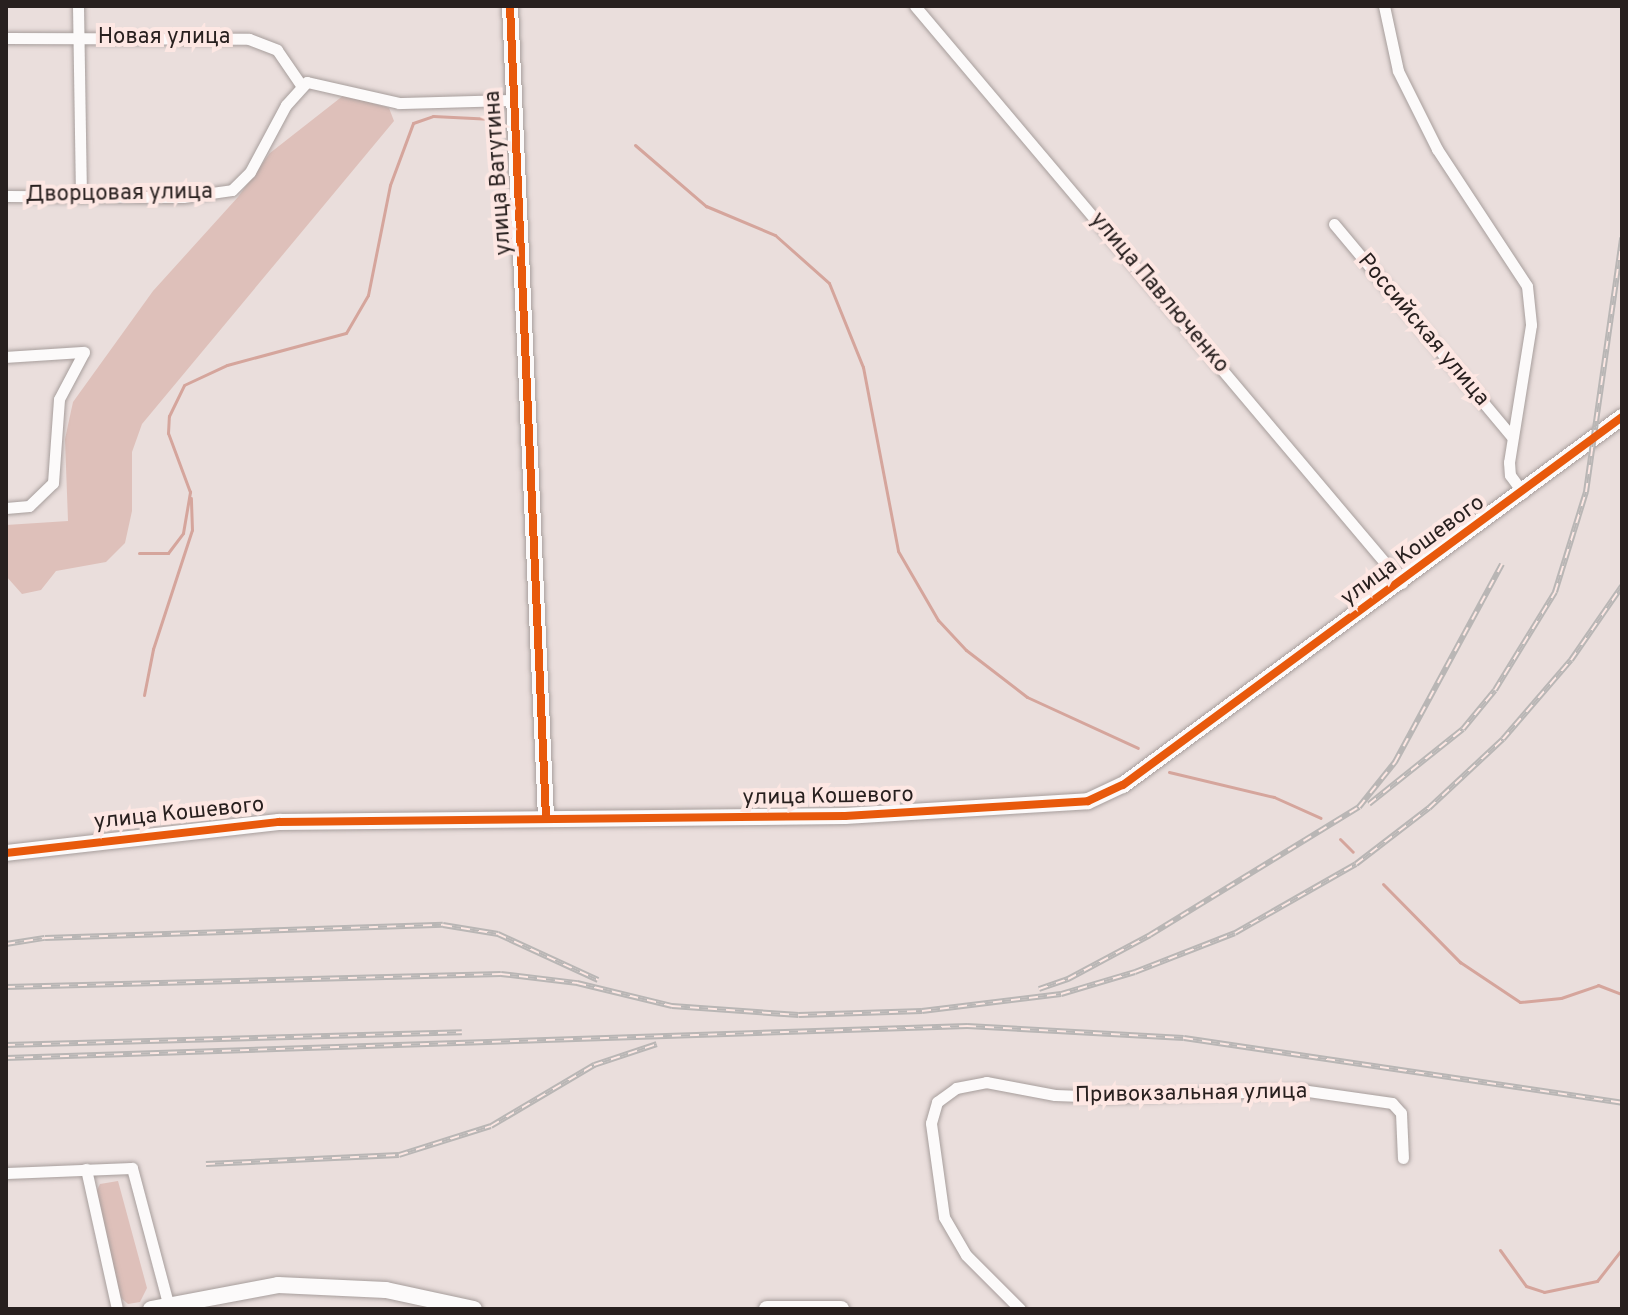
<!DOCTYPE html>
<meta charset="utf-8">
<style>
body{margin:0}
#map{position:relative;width:1628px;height:1315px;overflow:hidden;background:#eadedc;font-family:Overpass,sans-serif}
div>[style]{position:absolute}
.green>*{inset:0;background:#dec0ba}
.stream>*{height:3px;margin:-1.5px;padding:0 1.5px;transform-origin:1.5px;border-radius:1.5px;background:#d5a59c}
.roads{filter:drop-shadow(0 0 2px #a79e9c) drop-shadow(0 0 2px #a79e9c)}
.street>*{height:11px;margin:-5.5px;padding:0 5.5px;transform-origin:5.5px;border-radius:5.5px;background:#fcfafa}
.secondary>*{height:16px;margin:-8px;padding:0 8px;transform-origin:8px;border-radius:8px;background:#fcfafa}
.rail>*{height:6px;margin-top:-3px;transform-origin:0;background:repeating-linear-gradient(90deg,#fde7e3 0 9px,#b9b6b5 0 18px);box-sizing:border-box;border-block:2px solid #b9b6b5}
.cycleway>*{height:8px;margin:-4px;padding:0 4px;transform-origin:4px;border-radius:4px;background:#e8590c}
span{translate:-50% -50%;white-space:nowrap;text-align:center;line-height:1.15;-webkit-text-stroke:8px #fde7e3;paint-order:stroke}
.street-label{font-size:22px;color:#28201f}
.frame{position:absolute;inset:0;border:8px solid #28201f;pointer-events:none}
</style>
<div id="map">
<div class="green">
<div style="clip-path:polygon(344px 95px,389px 108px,394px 121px,142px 424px,132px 452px,132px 511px,125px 543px,106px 562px,56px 571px,41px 590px,22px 594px,6px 576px,6px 525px,68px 521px,65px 439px,73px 402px,153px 291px,238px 197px,270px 153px)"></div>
<div style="clip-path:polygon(118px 1181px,147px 1288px,140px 1302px,128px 1304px,120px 1297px,96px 1192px,100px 1184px)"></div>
</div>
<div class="stream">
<div style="left:635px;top:145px;width:94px;rotate:40.7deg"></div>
<div style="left:706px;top:206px;width:75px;rotate:22.8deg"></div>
<div style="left:775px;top:235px;width:72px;rotate:41.6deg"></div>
<div style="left:829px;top:283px;width:91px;rotate:68deg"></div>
<div style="left:863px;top:367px;width:187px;rotate:79.2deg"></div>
<div style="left:898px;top:551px;width:80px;rotate:59.9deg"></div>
<div style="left:938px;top:620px;width:41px;rotate:47deg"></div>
<div style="left:966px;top:650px;width:77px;rotate:37.6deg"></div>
<div style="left:1027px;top:697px;width:122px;rotate:24.7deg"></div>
<div style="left:139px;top:553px;width:29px"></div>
<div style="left:168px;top:553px;width:25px;rotate:-53deg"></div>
<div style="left:183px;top:533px;width:42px;rotate:-80.3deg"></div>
<div style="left:190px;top:492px;width:63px;rotate:-110.4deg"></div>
<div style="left:168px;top:433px;width:17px;rotate:-87deg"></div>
<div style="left:169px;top:416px;width:34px;rotate:-64deg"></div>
<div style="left:184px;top:385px;width:47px;rotate:-24.9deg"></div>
<div style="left:227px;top:365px;width:123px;rotate:-15.1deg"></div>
<div style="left:346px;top:333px;width:44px;rotate:-59.9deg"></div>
<div style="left:368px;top:295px;width:112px;rotate:-78.7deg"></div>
<div style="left:390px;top:185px;width:66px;rotate:-69.6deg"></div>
<div style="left:413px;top:123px;width:21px;rotate:-19deg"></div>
<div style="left:433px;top:116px;width:60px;rotate:2.9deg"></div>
<div style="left:144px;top:695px;width:47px;rotate:-78.9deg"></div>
<div style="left:153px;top:649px;width:125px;rotate:-71.9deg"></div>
<div style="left:192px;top:530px;width:32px;rotate:-92deg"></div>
<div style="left:1169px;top:772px;width:108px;rotate:13.4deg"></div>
<div style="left:1274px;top:797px;width:51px;rotate:24.1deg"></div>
<div style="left:1340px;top:839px;width:18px;rotate:45deg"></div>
<div style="left:1383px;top:884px;width:110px;rotate:45.4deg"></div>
<div style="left:1460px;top:962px;width:72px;rotate:33.7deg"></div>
<div style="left:1520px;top:1002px;width:41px;rotate:-5.6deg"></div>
<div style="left:1561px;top:998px;width:39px;rotate:-19deg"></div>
<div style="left:1598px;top:985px;width:26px;rotate:21deg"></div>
<div style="left:1500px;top:1250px;width:44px;rotate:54.2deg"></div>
<div style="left:1526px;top:1286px;width:19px;rotate:18deg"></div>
<div style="left:1544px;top:1292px;width:54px;rotate:-11.7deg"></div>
<div style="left:1597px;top:1281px;width:41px;rotate:-52deg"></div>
</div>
<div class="roads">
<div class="street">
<div style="left:78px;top:6px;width:191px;rotate:89.1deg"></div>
<div style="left:915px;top:6px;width:755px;rotate:49.83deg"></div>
<div style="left:1384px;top:6px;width:66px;rotate:77.8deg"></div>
<div style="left:1398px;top:71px;width:87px;rotate:63.4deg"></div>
<div style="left:1437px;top:149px;width:164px;rotate:56.7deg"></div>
<div style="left:1527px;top:286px;width:39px;rotate:84deg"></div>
<div style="left:1531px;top:325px;width:139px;rotate:99.1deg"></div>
<div style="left:1509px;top:462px;width:13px;rotate:86deg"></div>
<div style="left:1510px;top:475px;width:22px;rotate:54deg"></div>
<div style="left:6px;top:38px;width:243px;rotate:0.2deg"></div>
<div style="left:249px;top:39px;width:30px;rotate:21deg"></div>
<div style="left:277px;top:50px;width:42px;rotate:55.6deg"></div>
<div style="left:6px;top:196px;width:177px;rotate:0.3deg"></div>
<div style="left:183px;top:197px;width:49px;rotate:-8.1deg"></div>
<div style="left:232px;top:190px;width:25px;rotate:-45deg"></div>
<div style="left:250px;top:172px;width:76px;rotate:-61.8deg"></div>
<div style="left:286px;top:105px;width:31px;rotate:-48deg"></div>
<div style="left:307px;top:82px;width:94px;rotate:12.9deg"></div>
<div style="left:399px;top:103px;width:114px;rotate:-1.5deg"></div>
<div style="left:1334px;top:224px;width:278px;rotate:50.1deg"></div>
<div style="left:6px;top:357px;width:78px;rotate:-3.7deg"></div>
<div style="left:6px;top:508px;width:23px;rotate:-5deg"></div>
<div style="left:29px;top:506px;width:33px;rotate:-44deg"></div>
<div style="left:53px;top:483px;width:84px;rotate:-85.9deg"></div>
<div style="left:59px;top:399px;width:53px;rotate:-62deg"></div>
<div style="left:86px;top:1169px;width:143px;rotate:77.5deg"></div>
<div style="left:6px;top:1173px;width:126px;rotate:-2.3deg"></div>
<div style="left:132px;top:1168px;width:140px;rotate:75.1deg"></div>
<div style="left:1020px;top:1309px;width:76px;rotate:-135deg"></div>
<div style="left:966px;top:1255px;width:44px;rotate:-120.1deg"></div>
<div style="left:944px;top:1217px;width:95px;rotate:-97.9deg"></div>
<div style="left:931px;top:1123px;width:22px;rotate:-74deg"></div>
<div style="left:937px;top:1102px;width:24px;rotate:-36deg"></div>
<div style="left:956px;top:1088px;width:31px;rotate:-11deg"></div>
<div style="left:986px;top:1082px;width:70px;rotate:10.7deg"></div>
<div style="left:1055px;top:1095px;width:53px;rotate:2.2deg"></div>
<div style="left:1108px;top:1097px;width:193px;rotate:-2.1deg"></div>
<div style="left:1301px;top:1090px;width:92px;rotate:8.1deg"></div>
<div style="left:1392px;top:1103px;width:13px;rotate:48deg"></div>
<div style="left:1401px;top:1113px;width:45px;rotate:87.5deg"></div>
</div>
<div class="secondary">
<div style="left:510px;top:6px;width:812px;rotate:87.46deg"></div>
<div style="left:6px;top:853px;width:275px;rotate:-6.5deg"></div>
<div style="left:279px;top:822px;width:566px;rotate:-0.61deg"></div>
<div style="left:845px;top:816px;width:243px;rotate:-3.5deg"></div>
<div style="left:1088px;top:801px;width:38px;rotate:-25deg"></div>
<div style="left:1123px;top:785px;width:620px;rotate:-36.41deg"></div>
<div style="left:151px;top:1309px;width:129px;rotate:-10.7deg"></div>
<div style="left:278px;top:1285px;width:108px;rotate:2.7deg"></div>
<div style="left:386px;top:1290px;width:90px;rotate:12.2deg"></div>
<div style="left:767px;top:1309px;width:74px"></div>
</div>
</div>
<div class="rail">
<div style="left:1369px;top:804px;width:120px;rotate:-38.6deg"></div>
<div style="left:1463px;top:729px;width:50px;rotate:-50.6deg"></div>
<div style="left:1495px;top:690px;width:115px;rotate:-58.5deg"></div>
<div style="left:1555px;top:592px;width:105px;rotate:-72.8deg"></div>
<div style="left:1586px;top:492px;width:257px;rotate:-81.9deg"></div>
<div style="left:6px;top:944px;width:39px;rotate:-9deg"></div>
<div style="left:45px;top:938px;width:398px;rotate:-1.9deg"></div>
<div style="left:443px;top:925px;width:56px;rotate:9.3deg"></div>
<div style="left:498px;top:934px;width:110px;rotate:24.7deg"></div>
<div style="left:6px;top:987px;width:495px;rotate:-1.5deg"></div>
<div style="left:501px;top:974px;width:77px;rotate:6.8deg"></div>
<div style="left:577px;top:983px;width:98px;rotate:13.6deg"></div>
<div style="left:672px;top:1006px;width:127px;rotate:4.1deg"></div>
<div style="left:799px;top:1015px;width:123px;rotate:-1.9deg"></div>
<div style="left:922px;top:1011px;width:140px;rotate:-7deg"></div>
<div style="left:1061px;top:994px;width:77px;rotate:-16.6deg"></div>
<div style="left:1135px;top:972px;width:107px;rotate:-21.3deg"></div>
<div style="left:1235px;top:933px;width:139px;rotate:-29.7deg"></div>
<div style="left:1356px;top:864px;width:92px;rotate:-37.5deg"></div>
<div style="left:1429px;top:808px;width:101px;rotate:-43deg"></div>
<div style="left:1503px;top:739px;width:104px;rotate:-49.3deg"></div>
<div style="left:1571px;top:660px;width:90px;rotate:-55.4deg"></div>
<div style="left:1039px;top:989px;width:31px;rotate:-19deg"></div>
<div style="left:1068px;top:979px;width:93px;rotate:-28.2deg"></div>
<div style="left:1150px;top:935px;width:245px;rotate:-31.5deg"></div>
<div style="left:1359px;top:807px;width:58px;rotate:-51.3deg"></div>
<div style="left:1395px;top:762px;width:225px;rotate:-61.6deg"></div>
<div style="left:6px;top:1045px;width:456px;rotate:-1.6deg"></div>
<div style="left:6px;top:1058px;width:962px;rotate:-1.91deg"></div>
<div style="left:967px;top:1026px;width:217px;rotate:3.2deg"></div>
<div style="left:1184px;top:1038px;width:443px;rotate:8.4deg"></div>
<div style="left:206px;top:1164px;width:193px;rotate:-2.7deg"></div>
<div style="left:399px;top:1155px;width:96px;rotate:-17.5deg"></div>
<div style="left:491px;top:1126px;width:120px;rotate:-30.6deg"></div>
<div style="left:594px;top:1065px;width:66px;rotate:-18.4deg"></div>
</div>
<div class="cycleway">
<div style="left:510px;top:6px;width:812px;rotate:87.46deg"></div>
<div style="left:6px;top:853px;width:275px;rotate:-6.5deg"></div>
<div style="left:279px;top:822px;width:566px;rotate:-0.61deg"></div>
<div style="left:845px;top:816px;width:243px;rotate:-3.5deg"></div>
<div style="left:1088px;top:801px;width:38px;rotate:-25deg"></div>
<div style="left:1123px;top:785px;width:620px;rotate:-36.41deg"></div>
</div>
<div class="street-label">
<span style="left:164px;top:38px">Новая улица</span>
<span style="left:499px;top:173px;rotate:-94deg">улица Ватутина</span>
<span style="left:119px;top:194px;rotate:-1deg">Дворцовая улица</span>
<span style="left:1159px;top:293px;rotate:50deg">улица Павлюченко</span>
<span style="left:1423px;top:330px;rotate:50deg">Российская улица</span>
<span style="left:1413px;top:551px;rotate:-36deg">улица Кошевого</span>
<span style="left:828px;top:797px;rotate:-1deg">улица Кошевого</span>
<span style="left:179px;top:814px;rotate:-6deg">улица Кошевого</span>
<span style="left:1191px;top:1094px;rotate:-1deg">Привокзальная улица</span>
</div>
<div class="frame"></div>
</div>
